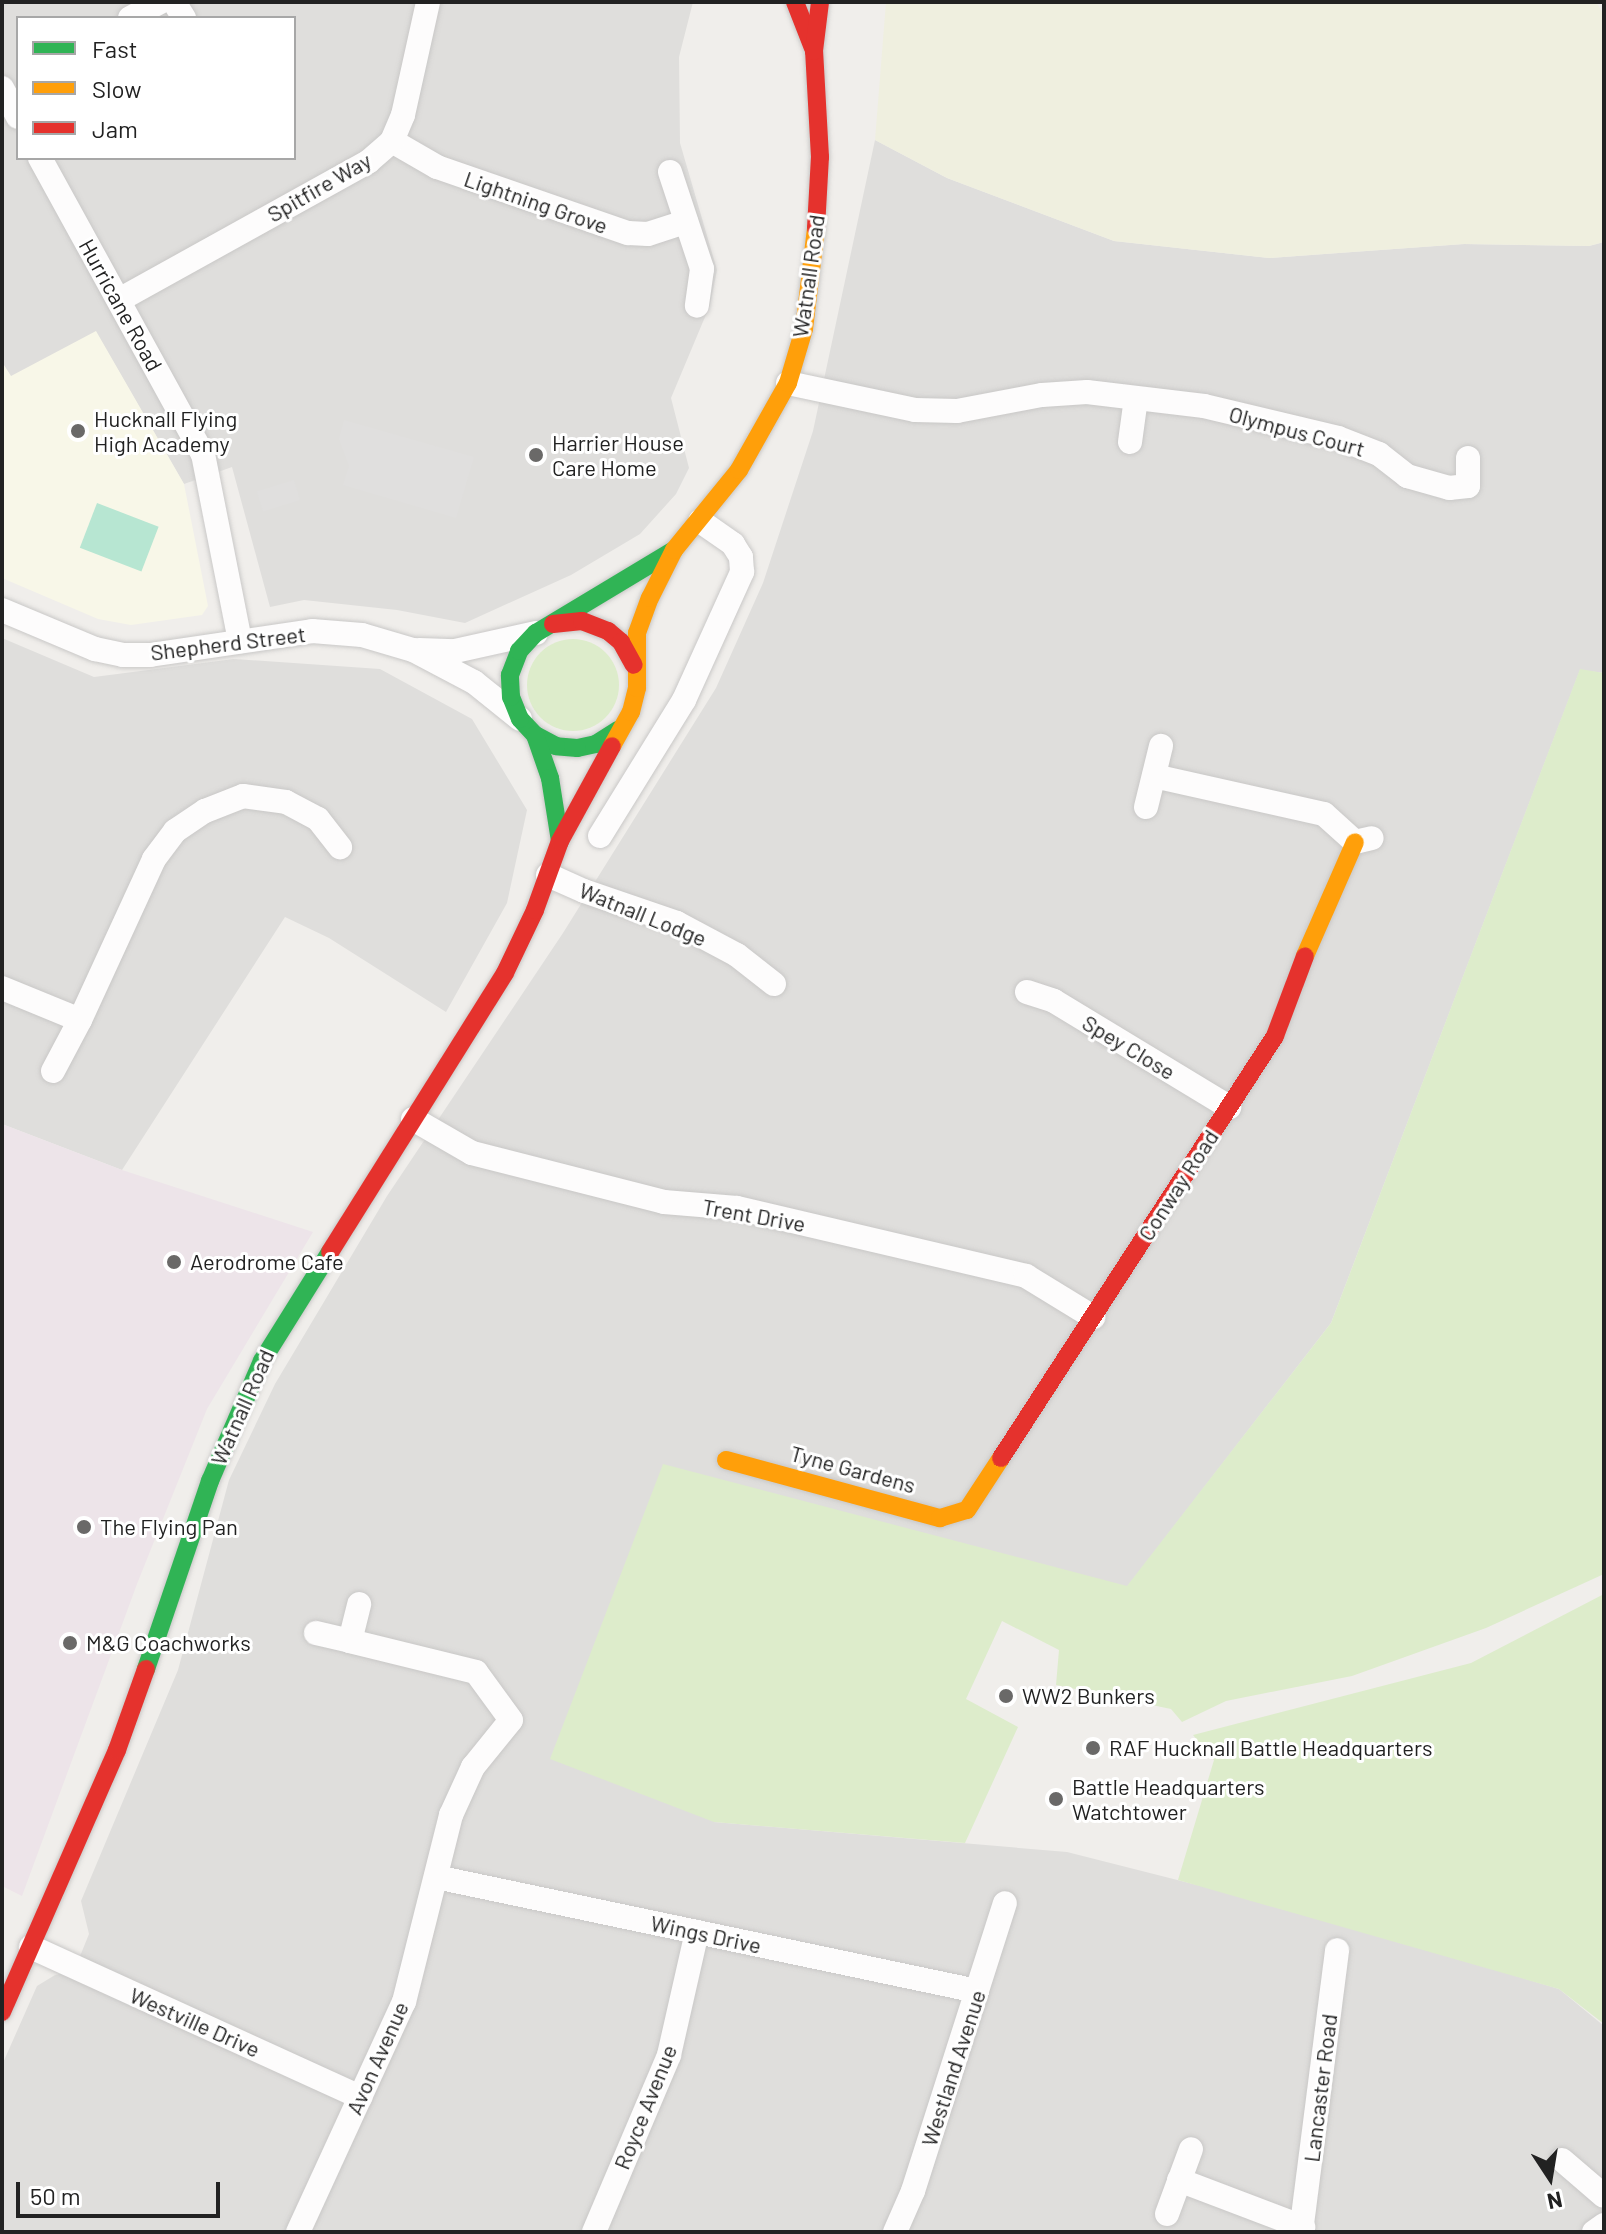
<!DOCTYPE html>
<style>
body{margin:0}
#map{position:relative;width:1606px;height:2234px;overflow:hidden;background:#f0eeeb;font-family:Barlow,sans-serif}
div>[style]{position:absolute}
.residential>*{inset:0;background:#dfdedc}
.industrial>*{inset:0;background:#ede4e9}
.education>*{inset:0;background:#f8f7e8}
.farmland>*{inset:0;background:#efefdf}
.grass>*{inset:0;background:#ddeccb}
.round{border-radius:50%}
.pitch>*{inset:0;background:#b7e6d2;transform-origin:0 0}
.parking>*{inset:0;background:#e0dfde;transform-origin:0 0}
.roads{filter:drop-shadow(0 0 2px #c9c8c7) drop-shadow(0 0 2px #c9c8c7)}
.street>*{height:24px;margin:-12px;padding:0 12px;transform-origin:12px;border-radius:12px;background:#fdfcfc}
.fast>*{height:18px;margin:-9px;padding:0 9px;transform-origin:9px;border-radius:9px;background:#30b455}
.slow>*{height:18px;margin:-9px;padding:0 9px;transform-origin:9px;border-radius:9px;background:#ff9f0a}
.jam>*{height:18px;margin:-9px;padding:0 9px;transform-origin:9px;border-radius:9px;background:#e5322d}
.dots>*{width:22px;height:22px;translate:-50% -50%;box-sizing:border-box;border:4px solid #fff;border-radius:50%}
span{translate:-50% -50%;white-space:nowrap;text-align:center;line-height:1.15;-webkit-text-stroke:6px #fff;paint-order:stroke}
.street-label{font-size:22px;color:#222}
.poi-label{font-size:22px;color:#222}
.left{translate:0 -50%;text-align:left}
.frame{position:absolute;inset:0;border:4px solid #222;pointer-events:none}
.legend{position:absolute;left:16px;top:16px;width:280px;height:144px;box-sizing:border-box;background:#fff;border:2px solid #a7a7a7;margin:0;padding:10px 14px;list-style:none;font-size:24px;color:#222}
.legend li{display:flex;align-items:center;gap:16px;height:40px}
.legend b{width:40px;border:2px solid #a7a7a7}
.north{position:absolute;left:1510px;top:2138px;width:80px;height:80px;-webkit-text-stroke:6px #fff;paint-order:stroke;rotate:168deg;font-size:22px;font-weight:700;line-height:32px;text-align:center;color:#222}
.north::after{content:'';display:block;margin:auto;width:28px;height:36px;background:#222;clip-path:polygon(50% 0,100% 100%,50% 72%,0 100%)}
.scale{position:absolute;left:16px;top:2182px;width:204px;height:36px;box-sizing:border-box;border:4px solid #222;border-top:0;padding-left:10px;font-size:24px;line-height:28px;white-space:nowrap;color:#222;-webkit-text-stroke:6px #fff;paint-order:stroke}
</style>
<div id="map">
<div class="residential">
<div style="clip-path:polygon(evenodd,2px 2px,693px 2px,679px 57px,680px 143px,717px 270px,710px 305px,671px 398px,689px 468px,676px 494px,640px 534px,571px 575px,465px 623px,397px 610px,304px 600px,270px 607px,232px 467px,184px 484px,96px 332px,11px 377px,2px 362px,2px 2px,18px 18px,294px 18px,294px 158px,18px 158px,18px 18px)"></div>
<div style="clip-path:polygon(875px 140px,947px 178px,1114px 241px,1269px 258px,1464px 244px,1589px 246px,1604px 242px,1604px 673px,1580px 670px,1331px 1323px,1127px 1587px,946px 1540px,714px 1822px,1067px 1852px,1303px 1912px,1559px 1989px,1604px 2026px,1604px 2232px,2px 2232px,2px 2065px,37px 1986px,55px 1975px,74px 1971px,89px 1934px,81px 1901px,178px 1670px,229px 1480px,275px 1384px,387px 1196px,563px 933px,716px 688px,763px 583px,813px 431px)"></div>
<div style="clip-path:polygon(2px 638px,94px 677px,234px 659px,380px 669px,472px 719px,527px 810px,507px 903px,446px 1012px,329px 938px,285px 917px,122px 1170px,2px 1124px)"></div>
</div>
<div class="industrial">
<div style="clip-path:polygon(2px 1124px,122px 1170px,313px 1232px,207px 1409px,137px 1584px,22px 1896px,2px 1886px)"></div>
</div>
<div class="education">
<div style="clip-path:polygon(96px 331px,184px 484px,208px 606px,202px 615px,131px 625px,98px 619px,2px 578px,2px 362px,11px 376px)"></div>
</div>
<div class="farmland">
<div style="clip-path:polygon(886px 2px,1596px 2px,1604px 15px,1604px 242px,1589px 246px,1464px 244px,1269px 258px,1114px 241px,947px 178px,875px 140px)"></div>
</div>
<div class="grass">
<div class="round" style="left:527px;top:639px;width:92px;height:92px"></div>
<div style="clip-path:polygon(1580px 669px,1604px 673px,1604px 1574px,1486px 1628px,1352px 1676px,1226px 1701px,1182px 1722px,1171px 1709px,1056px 1685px,1059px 1650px,1002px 1621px,966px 1699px,1018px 1727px,965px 1843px,714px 1822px,550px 1759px,663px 1464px,1127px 1586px,1331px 1323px)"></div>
<div style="clip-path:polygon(1604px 1594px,1604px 2024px,1559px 1989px,1178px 1880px,1214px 1760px,1193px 1735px,1471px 1663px)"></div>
</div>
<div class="pitch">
<div style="left:97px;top:503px;width:66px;height:48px;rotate:21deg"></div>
</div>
<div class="parking">
<div style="clip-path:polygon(344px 420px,474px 457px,456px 518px,343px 485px,349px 466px,339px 439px)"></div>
<div style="left:294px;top:480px;width:21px;height:39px;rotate:73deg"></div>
</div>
<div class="roads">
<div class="street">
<div style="left:174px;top:2px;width:19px;rotate:58deg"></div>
<div style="left:130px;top:18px;width:34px;rotate:-28deg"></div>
<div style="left:2px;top:88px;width:33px;rotate:61deg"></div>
<div style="left:392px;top:141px;width:52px;rotate:30deg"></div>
<div style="left:437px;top:167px;width:202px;rotate:19.1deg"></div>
<div style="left:628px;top:233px;width:20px;rotate:3deg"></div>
<div style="left:648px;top:234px;width:40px;rotate:-18deg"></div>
<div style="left:40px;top:158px;width:338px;rotate:61.2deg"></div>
<div style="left:203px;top:454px;width:191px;rotate:78.8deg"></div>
<div style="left:670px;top:172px;width:102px;rotate:71.7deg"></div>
<div style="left:702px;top:269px;width:37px;rotate:98deg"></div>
<div style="left:119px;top:300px;width:285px;rotate:-29deg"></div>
<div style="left:368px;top:162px;width:32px;rotate:-41deg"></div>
<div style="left:392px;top:141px;width:28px;rotate:-67deg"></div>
<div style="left:403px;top:115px;width:116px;rotate:-77.5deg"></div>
<div style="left:788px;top:383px;width:130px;rotate:12deg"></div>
<div style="left:915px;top:410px;width:42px;rotate:1.4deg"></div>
<div style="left:957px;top:411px;width:86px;rotate:-10.7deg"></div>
<div style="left:1042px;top:395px;width:45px;rotate:-3.8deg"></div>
<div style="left:1087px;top:392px;width:118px;rotate:6.8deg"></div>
<div style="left:1204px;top:406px;width:138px;rotate:13.4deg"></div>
<div style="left:1338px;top:438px;width:44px;rotate:21.3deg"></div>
<div style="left:1379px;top:454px;width:36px;rotate:38deg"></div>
<div style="left:1407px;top:476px;width:44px;rotate:15.9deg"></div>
<div style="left:1449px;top:488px;width:19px;rotate:-6deg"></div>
<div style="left:1468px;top:486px;width:28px;rotate:-90deg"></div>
<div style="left:1130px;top:442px;width:44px;rotate:-82.2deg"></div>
<div style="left:2px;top:610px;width:101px;rotate:22.8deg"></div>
<div style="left:95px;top:649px;width:29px;rotate:12deg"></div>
<div style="left:123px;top:655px;width:27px"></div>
<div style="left:150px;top:655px;width:164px;rotate:-8.4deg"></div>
<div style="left:312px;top:631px;width:50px;rotate:4.6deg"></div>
<div style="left:362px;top:635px;width:53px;rotate:16.4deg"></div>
<div style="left:413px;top:650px;width:69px;rotate:27.7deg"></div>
<div style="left:474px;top:682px;width:59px;rotate:38.8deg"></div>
<div style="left:419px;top:650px;width:36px;rotate:2deg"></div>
<div style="left:455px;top:651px;width:83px;rotate:-12.5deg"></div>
<div style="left:1154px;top:776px;width:174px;rotate:12.6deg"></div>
<div style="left:1324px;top:814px;width:42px;rotate:42.1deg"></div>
<div style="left:1355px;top:842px;width:17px;rotate:-13deg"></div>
<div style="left:1146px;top:807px;width:63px;rotate:-76.2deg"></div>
<div style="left:600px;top:836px;width:160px;rotate:-58.3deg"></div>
<div style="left:684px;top:700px;width:141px;rotate:-65.6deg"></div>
<div style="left:742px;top:572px;width:15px;rotate:-94deg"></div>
<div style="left:741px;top:557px;width:15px;rotate:-122deg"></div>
<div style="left:733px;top:544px;width:40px;rotate:-145.1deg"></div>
<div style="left:548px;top:875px;width:39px;rotate:24deg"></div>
<div style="left:584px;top:891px;width:98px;rotate:19deg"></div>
<div style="left:677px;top:923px;width:68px;rotate:28.1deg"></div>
<div style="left:737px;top:955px;width:47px;rotate:38.1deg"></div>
<div style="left:2px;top:988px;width:84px;rotate:22.3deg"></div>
<div style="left:1027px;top:992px;width:28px;rotate:18deg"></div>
<div style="left:1054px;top:1001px;width:205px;rotate:31.2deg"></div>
<div style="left:53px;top:1071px;width:58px;rotate:-62.1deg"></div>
<div style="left:80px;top:1020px;width:177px;rotate:-65.3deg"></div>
<div style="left:154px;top:859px;width:35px;rotate:-53deg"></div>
<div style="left:175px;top:831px;width:36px;rotate:-34deg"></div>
<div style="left:205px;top:811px;width:41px;rotate:-21.5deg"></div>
<div style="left:243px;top:796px;width:43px;rotate:7.9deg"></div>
<div style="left:286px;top:802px;width:36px;rotate:28deg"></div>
<div style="left:318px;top:819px;width:36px;rotate:52deg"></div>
<div style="left:413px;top:1119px;width:68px;rotate:30deg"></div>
<div style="left:472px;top:1153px;width:198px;rotate:14.3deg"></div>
<div style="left:664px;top:1202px;width:73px;rotate:4.7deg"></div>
<div style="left:737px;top:1208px;width:297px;rotate:13.2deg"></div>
<div style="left:1026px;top:1276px;width:79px;rotate:31.5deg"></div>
<div style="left:316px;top:1633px;width:35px;rotate:13deg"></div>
<div style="left:436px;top:1877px;width:553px;rotate:11.9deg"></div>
<div style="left:31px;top:1947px;width:362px;rotate:24.5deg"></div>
<div style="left:1562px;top:2160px;width:55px;rotate:40.6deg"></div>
<div style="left:1179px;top:2180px;width:133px;rotate:20.8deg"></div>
<div style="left:1167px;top:2214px;width:69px;rotate:-69.7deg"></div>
<div style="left:298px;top:2232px;width:253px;rotate:-65.3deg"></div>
<div style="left:404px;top:2002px;width:193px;rotate:-75.9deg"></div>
<div style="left:451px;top:1815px;width:53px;rotate:-65.4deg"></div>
<div style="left:473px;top:1767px;width:60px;rotate:-51deg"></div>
<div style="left:511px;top:1720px;width:59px;rotate:-126.1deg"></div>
<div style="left:476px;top:1672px;width:130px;rotate:-166.2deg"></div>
<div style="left:350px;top:1641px;width:38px;rotate:-76deg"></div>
<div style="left:594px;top:2232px;width:192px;rotate:-67deg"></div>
<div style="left:669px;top:2055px;width:126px;rotate:-77.2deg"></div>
<div style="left:895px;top:2232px;width:45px;rotate:-66.3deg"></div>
<div style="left:913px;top:2191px;width:302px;rotate:-72.3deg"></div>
<div style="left:1301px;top:2232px;width:284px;rotate:-82.7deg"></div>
<div style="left:1594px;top:2232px;width:12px;rotate:-35deg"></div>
</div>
<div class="fast">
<div style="left:618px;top:730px;width:26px;rotate:148deg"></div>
<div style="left:596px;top:744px;width:19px;rotate:168deg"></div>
<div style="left:577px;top:748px;width:21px;rotate:-175deg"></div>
<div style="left:556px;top:746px;width:24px;rotate:-152deg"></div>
<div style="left:535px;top:735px;width:22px;rotate:-133deg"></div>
<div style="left:520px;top:719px;width:24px;rotate:-112deg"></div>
<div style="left:511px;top:697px;width:22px;rotate:-93deg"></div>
<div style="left:510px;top:675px;width:26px;rotate:-69deg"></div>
<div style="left:519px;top:651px;width:25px;rotate:-47deg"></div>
<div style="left:536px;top:633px;width:161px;rotate:-31deg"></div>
<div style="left:535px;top:735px;width:46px;rotate:70.8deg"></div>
<div style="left:550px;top:778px;width:64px;rotate:81deg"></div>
<div style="left:146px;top:1669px;width:199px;rotate:-71.2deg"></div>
<div style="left:210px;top:1481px;width:131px;rotate:-66.6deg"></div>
<div style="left:262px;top:1361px;width:128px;rotate:-58deg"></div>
</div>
<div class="slow">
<div style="left:612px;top:746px;width:39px;rotate:-61deg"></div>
<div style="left:631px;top:712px;width:25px;rotate:-76deg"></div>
<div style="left:637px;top:688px;width:55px;rotate:-90deg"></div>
<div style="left:637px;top:633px;width:37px;rotate:-70deg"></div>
<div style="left:650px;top:598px;width:54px;rotate:-63.4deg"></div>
<div style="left:674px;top:550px;width:103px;rotate:-50.9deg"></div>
<div style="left:739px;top:470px;width:100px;rotate:-60.6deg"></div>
<div style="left:788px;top:383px;width:56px;rotate:-73.5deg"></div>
<div style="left:804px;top:329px;width:102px;rotate:-83.2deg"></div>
<div style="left:1305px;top:956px;width:124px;rotate:-66.3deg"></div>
<div style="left:726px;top:1460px;width:222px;rotate:15.2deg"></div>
<div style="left:940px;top:1518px;width:28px;rotate:-17deg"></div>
<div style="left:967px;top:1510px;width:62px;rotate:-56.8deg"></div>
</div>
<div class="jam">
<div style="left:795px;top:2px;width:49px;rotate:68.6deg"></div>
<div style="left:816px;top:228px;width:71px;rotate:-86.8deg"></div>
<div style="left:820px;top:157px;width:106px;rotate:-93.2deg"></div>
<div style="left:814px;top:51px;width:49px;rotate:-83deg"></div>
<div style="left:553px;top:624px;width:29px;rotate:-6deg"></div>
<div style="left:582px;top:621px;width:28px;rotate:21deg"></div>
<div style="left:608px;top:631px;width:17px;rotate:40deg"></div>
<div style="left:621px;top:642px;width:26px;rotate:61deg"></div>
<div style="left:330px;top:1252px;width:329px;rotate:-57.9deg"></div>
<div style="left:505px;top:973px;width:70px;rotate:-64.5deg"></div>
<div style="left:535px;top:910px;width:73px;rotate:-70.1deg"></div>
<div style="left:560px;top:841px;width:108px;rotate:-61.3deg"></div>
<div style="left:1001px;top:1458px;width:503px;rotate:-57deg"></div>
<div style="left:1275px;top:1036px;width:85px;rotate:-69.4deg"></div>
<div style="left:2px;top:2012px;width:286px;rotate:-66.3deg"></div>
<div style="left:117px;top:1750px;width:86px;rotate:-70.3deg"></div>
</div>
</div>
<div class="dots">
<div style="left:78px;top:431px;background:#6a6968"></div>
<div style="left:536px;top:455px;background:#6a6968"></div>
<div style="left:174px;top:1262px;background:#6a6968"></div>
<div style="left:84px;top:1527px;background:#6a6968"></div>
<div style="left:70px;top:1643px;background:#6a6968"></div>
<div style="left:1006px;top:1696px;background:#6a6968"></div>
<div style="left:1093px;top:1748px;background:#6a6968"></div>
<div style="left:1056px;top:1799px;background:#6a6968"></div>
</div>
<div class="street-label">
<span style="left:319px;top:187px;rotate:-30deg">Spitfire Way</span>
<span style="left:536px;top:202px;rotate:19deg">Lightning Grove</span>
<span style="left:808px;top:276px;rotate:-82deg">Watnall Road</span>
<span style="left:121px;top:305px;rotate:61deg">Hurricane Road</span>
<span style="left:1297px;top:431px;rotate:15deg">Olympus Court</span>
<span style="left:228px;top:643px;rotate:-7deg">Shepherd Street</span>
<span style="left:643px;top:914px;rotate:22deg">Watnall Lodge</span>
<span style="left:1129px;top:1047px;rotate:31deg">Spey Close</span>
<span style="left:1178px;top:1185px;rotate:-57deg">Conway Road</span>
<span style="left:754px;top:1215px;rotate:10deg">Trent Drive</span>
<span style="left:242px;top:1407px;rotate:-66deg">Watnall Road</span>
<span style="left:853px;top:1469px;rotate:15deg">Tyne Gardens</span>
<span style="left:706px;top:1934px;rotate:12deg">Wings Drive</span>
<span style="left:195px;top:2022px;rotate:24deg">Westville Drive</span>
<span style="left:377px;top:2058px;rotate:-66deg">Avon Avenue</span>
<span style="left:953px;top:2068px;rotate:-72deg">Westland Avenue</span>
<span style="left:1320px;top:2088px;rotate:-83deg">Lancaster Road</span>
<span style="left:645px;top:2107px;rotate:-68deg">Royce Avenue</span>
</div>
<div class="poi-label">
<span class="left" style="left:94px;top:431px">Hucknall Flying<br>High Academy</span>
<span class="left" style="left:552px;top:455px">Harrier House<br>Care Home</span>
<span class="left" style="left:190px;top:1262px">Aerodrome Cafe</span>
<span class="left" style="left:100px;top:1527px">The Flying Pan</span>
<span class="left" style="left:86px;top:1643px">M&amp;G Coachworks</span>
<span class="left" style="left:1022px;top:1696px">WW2 Bunkers</span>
<span class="left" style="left:1109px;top:1748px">RAF Hucknall Battle Headquarters</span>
<span class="left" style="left:1072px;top:1799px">Battle Headquarters<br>Watchtower</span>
</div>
<div class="frame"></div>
<ul class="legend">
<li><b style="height:10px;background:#30b455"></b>Fast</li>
<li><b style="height:10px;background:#ff9f0a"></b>Slow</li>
<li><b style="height:10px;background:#e5322d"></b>Jam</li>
</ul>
<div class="north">N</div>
<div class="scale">50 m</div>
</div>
